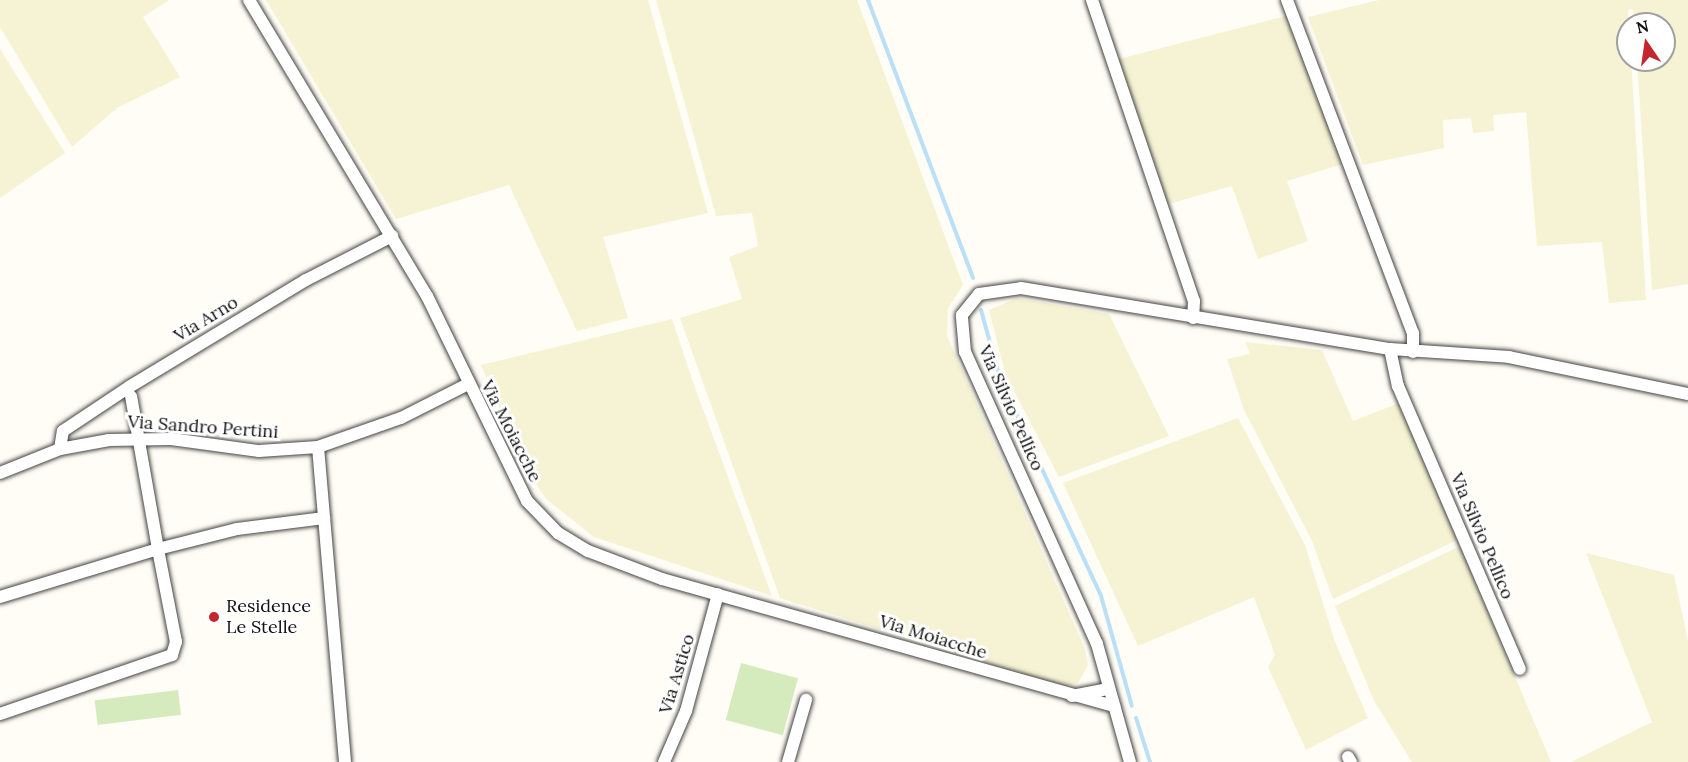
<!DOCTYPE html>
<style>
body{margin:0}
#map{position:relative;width:1688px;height:762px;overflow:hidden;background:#fffdf5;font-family:Lora,serif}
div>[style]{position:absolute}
.farmland>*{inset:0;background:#f6f3d4}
.green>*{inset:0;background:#d5ebbd;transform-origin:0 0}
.stream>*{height:4px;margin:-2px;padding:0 2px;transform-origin:2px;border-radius:2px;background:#b9e0f7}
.roads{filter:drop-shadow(0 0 2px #444) drop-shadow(0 0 2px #444)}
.street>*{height:12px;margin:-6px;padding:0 6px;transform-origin:6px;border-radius:6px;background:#fff}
.dots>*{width:16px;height:16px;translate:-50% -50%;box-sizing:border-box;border:3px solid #fff;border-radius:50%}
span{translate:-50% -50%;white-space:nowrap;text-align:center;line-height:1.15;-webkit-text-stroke:6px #fff;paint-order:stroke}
.street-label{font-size:18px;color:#111}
.poi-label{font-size:18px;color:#111}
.left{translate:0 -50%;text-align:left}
.north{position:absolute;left:1616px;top:12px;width:60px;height:60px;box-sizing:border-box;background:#fff;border:2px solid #a0a0a0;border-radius:50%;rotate:347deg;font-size:16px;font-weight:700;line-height:24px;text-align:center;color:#111}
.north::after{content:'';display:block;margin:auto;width:21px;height:27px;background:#c4262e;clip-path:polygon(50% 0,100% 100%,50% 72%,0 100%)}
</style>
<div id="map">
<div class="farmland">
<div style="clip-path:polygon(0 0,169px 0,143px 17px,180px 77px,117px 108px,72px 147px,0 27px)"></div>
<div style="clip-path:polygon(266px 0,648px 0,708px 213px,603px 237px,628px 318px,577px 331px,509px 185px,396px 219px)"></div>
<div style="clip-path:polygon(656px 0,857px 0,963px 285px,948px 308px,947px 336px,1085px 649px,1088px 665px,1078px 683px,1063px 687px,780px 598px,680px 318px,742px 299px,729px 257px,758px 246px,752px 213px,716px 216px)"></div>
<div style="clip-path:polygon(1379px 0,1688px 0,1688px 284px,1652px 290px,1637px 60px,1664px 60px,1664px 24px,1634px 24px,1633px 9px,1628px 10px,1646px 300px,1609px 303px,1602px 242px,1537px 246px,1526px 112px,1493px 115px,1494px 131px,1473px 133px,1471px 118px,1443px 120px,1444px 148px,1363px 165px,1308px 17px)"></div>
<div style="clip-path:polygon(1289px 15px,1343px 164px,1287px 181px,1308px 241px,1258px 259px,1232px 186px,1168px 204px,1119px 59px)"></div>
<div style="clip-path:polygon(0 49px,65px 153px,0 198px)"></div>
<div style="clip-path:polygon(1017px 298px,1109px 314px,1169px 436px,1059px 477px,1006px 376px,989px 310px)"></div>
<div style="clip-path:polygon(672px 319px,694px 385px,772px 596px,594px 537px,546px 499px,522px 462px,481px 365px)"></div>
<div style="clip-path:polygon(1245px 342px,1322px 350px,1353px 421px,1399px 403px,1457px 540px,1333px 599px,1312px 541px,1244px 410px,1227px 359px,1250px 354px)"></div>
<div style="clip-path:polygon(1238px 418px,1305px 545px,1335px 642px,1368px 718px,1306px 750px,1268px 667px,1275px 655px,1254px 597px,1138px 646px,1063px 483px)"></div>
<div style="clip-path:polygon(1460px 546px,1551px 762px,1412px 762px,1374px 701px,1335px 606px)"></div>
<div style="clip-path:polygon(1586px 553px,1674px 575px,1688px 641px,1688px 762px,1571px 762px,1652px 722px)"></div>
</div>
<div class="green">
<div style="left:741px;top:663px;width:59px;height:59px;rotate:15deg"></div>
<div style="left:178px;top:690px;width:25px;height:84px;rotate:83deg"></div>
</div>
<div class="stream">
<div style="left:868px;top:0;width:297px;rotate:69.3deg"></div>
<div style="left:981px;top:310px;width:72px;rotate:74.6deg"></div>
<div style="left:1000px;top:379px;width:239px;rotate:65deg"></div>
<div style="left:1101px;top:596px;width:114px;rotate:74.3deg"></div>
<div style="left:1136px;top:718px;width:46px;rotate:72.3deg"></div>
</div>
<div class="roads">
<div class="street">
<div style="left:249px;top:0;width:345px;rotate:59deg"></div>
<div style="left:427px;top:296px;width:228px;rotate:64deg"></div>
<div style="left:527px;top:501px;width:45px;rotate:45.9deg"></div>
<div style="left:558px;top:533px;width:35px;rotate:31deg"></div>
<div style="left:588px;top:551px;width:79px;rotate:20.7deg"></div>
<div style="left:662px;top:579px;width:470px;rotate:15.7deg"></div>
<div style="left:1092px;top:0;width:318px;rotate:71.3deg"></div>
<div style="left:1194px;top:301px;width:17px;rotate:93deg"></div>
<div style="left:1287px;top:0;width:356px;rotate:69.3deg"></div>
<div style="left:1413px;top:333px;width:19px;rotate:90deg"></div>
<div style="left:1390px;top:349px;width:38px;rotate:78deg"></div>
<div style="left:1398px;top:386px;width:308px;rotate:66.7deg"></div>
<div style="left:318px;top:447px;width:316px;rotate:85.1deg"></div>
<div style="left:60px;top:449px;width:18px;rotate:-81deg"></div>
<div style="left:63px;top:431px;width:79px;rotate:-33.7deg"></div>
<div style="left:129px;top:387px;width:207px;rotate:-31.2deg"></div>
<div style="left:306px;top:280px;width:97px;rotate:-27.1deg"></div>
<div style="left:0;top:473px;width:65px;rotate:-21.8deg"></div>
<div style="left:60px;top:449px;width:50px;rotate:-10.4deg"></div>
<div style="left:109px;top:440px;width:62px;rotate:-0.9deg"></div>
<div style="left:171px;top:439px;width:89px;rotate:7.8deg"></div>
<div style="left:259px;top:451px;width:59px;rotate:-3.9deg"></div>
<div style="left:318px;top:447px;width:88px;rotate:-19.3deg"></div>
<div style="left:401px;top:418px;width:75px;rotate:-26.9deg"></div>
<div style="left:0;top:597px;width:165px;rotate:-16.9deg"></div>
<div style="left:158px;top:549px;width:155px;rotate:-100deg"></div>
<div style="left:1072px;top:696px;width:37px;rotate:-11deg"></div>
<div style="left:0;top:714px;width:182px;rotate:-18.9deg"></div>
<div style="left:172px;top:655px;width:14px;rotate:-73deg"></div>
<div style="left:176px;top:642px;width:95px;rotate:-101deg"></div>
<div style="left:158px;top:549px;width:81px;rotate:-14.2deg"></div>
<div style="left:237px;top:529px;width:88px;rotate:-7.2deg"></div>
<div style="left:1348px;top:757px;width:6px;rotate:59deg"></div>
<div style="left:664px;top:762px;width:56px;rotate:-66.7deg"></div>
<div style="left:686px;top:711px;width:121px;rotate:-74.7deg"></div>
<div style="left:788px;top:762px;width:65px;rotate:-73.8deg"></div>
<div style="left:1130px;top:762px;width:123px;rotate:-105.6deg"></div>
<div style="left:1097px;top:644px;width:320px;rotate:-114.3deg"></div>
<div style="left:965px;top:352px;width:37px;rotate:-95deg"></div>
<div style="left:962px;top:315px;width:27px;rotate:-51deg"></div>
<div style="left:979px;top:294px;width:42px;rotate:-8.1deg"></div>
<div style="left:1021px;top:288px;width:374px;rotate:9.4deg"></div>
<div style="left:1390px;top:349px;width:119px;rotate:3.8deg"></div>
<div style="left:1509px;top:357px;width:183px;rotate:11.7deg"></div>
</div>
</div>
<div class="dots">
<div style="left:214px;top:617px;background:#c4262e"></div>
</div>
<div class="street-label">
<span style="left:206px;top:319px;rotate:-31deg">Via Arno</span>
<span style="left:1011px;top:408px;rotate:66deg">Via Silvio Pellico</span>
<span style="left:203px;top:427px;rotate:4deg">Via Sandro Pertini</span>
<span style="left:511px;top:431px;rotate:63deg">Via Moiacche</span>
<span style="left:1482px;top:536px;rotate:67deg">Via Silvio Pellico</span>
<span style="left:933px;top:637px;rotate:17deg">Via Moiacche</span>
<span style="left:677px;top:674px;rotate:-73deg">Via Astico</span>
</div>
<div class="poi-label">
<span class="left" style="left:226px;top:617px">Residence<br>Le Stelle</span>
</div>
<div class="north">N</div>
</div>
